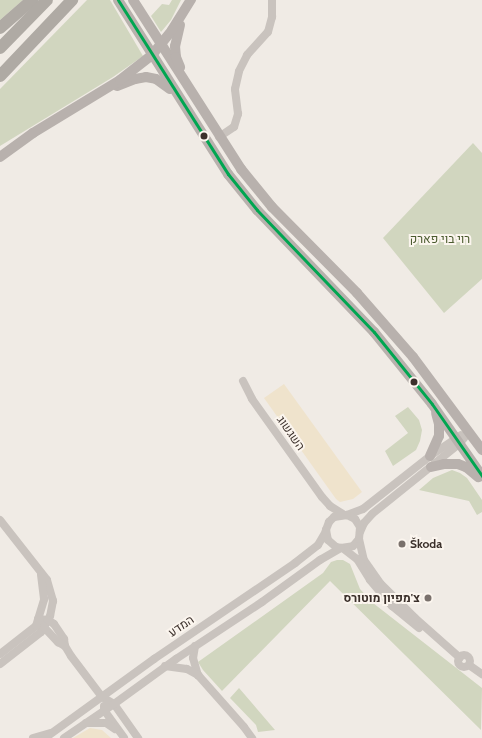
<!DOCTYPE html>
<meta charset="utf-8">
<style>
body{margin:0}
#map{position:relative;width:482px;height:738px;overflow:hidden;background:#f0ebe5;font-family:Cabin,Heebo,sans-serif}
div>[style]{position:absolute}
.green>*{inset:0;background:#d1d6bf}
.sand>*{inset:0;background:#efe3cc}
.minor>*{height:8px;margin:-4px;padding:0 4px;transform-origin:4px;border-radius:4px;background:#c9c3be}
.minor>.ring{margin:-4px;padding:0;box-sizing:content-box;background:none;border:8px solid #c9c3be;border-radius:50%}
.major>*{height:10px;margin:-5px;padding:0 5px;transform-origin:5px;border-radius:5px;background:#b8b1ad}
.highway>*{height:12px;margin:-6px;padding:0 6px;transform-origin:6px;border-radius:6px;background:#afaaa4}
.bus-1>*{height:3px;margin:-1.5px;padding:0 1.5px;transform-origin:1.5px;border-radius:1.5px;background:#00a651}
.dots>*{width:11px;height:11px;translate:-50% -50%;box-sizing:border-box;border:2px solid #fbf5ee;border-radius:50%}
span{translate:-50% -50%;white-space:nowrap;text-align:center;line-height:1.15;-webkit-text-stroke:4px #fbf5ee;paint-order:stroke}
.park-label{font-size:12px;color:#4a5a2e}
.street-label{font-size:12px;color:#3b302b}
.poi-label{font-size:12px;color:#3b302b;font-weight:700}
.left{translate:0 -50%;text-align:left}
.right{translate:-100% -50%;text-align:right}
</style>
<div id="map">
<div class="green">
<div style="clip-path:polygon(0 0,23px 0,0 20px)"></div>
<div style="clip-path:polygon(87px 0,110px 0,143px 56px,113px 77px,0 146px,0 89px)"></div>
<div style="clip-path:polygon(172px 0,181px 0,171px 20px,161px 32px,151px 16px,162px 4px,169px 5px)"></div>
<div style="clip-path:polygon(473px 143px,482px 153px,482px 279px,444px 313px,383px 238px)"></div>
<div style="clip-path:polygon(408px 407px,419px 420px,422px 430px,420px 441px,416px 450px,393px 466px,385px 451px,408px 433px,395px 416px)"></div>
<div style="clip-path:polygon(452px 470px,460px 473px,467px 478px,482px 500px,482px 512px,477px 515px,469px 501px,419px 490px,433px 478px)"></div>
<div style="clip-path:polygon(337px 560px,343px 560px,350px 564px,360px 589px,373px 603px,482px 688px,481px 730px,330px 581px,222px 691px,203px 670px,198px 662px,323px 573px,331px 562px)"></div>
<div style="clip-path:polygon(239px 688px,275px 730px,258px 732px,256px 725px,230px 698px)"></div>
</div>
<div class="sand">
<div style="clip-path:polygon(284px 384px,362px 492px,353px 499px,340px 502px,336px 499px,264px 398px)"></div>
<div style="clip-path:polygon(90px 728px,102px 730px,111px 738px,73px 738px)"></div>
</div>
<div class="minor">
<div style="left:219px;top:137px;width:18px;rotate:-34deg"></div>
<div style="left:234px;top:127px;width:14px;rotate:-73deg"></div>
<div style="left:238px;top:114px;width:25px;rotate:-97deg"></div>
<div style="left:235px;top:89px;width:18px;rotate:-77deg"></div>
<div style="left:239px;top:71px;width:18px;rotate:-63deg"></div>
<div style="left:247px;top:55px;width:31px;rotate:-48deg"></div>
<div style="left:268px;top:32px;width:16px;rotate:-75deg"></div>
<div style="left:272px;top:17px;width:17px;rotate:-90deg"></div>
<div style="left:243px;top:381px;width:20px;rotate:63deg"></div>
<div style="left:252px;top:399px;width:120px;rotate:54.5deg"></div>
<div style="left:322px;top:497px;width:12px;rotate:48deg"></div>
<div style="left:330px;top:506px;width:15px;rotate:32deg"></div>
<div style="left:347px;top:515px;width:17px;rotate:-21deg"></div>
<div style="left:363px;top:509px;width:85px;rotate:-38.3deg"></div>
<div style="left:430px;top:456px;width:37px;rotate:-34deg"></div>
<div style="left:0;top:520px;width:76px;rotate:51.9deg"></div>
<div style="left:47px;top:580px;width:22px;rotate:74deg"></div>
<div style="left:53px;top:601px;width:15px;rotate:101deg"></div>
<div style="left:50px;top:616px;width:18px;rotate:119deg"></div>
<div style="left:41px;top:632px;width:52px;rotate:142deg"></div>
<div style="left:360px;top:532px;width:10px;rotate:-66deg"></div>
<div style="left:364px;top:523px;width:12px;rotate:-48deg"></div>
<div style="left:372px;top:514px;width:113px;rotate:-38.9deg"></div>
<div style="left:460px;top:443px;width:14px;rotate:-51deg"></div>
<div style="left:359px;top:539px;width:22px;rotate:77deg"></div>
<div style="left:364px;top:560px;width:29px;rotate:55deg"></div>
<div style="left:381px;top:584px;width:48px;rotate:45deg"></div>
<div style="left:415px;top:618px;width:60px;rotate:41.6deg"></div>
<div style="left:344px;top:549px;width:16px;rotate:38deg"></div>
<div style="left:357px;top:559px;width:25px;rotate:58deg"></div>
<div style="left:370px;top:580px;width:34px;rotate:50deg"></div>
<div style="left:392px;top:606px;width:35px;rotate:39deg"></div>
<div style="left:38px;top:619px;width:10px;rotate:6deg"></div>
<div style="left:48px;top:620px;width:7px;rotate:34deg"></div>
<div style="left:54px;top:624px;width:18px;rotate:56deg"></div>
<div style="left:64px;top:639px;width:7px;rotate:82deg"></div>
<div style="left:65px;top:646px;width:12px;rotate:59deg"></div>
<div style="left:71px;top:656px;width:51px;rotate:52.9deg"></div>
<div style="left:102px;top:697px;width:14px;rotate:30deg"></div>
<div style="left:114px;top:704px;width:42px;rotate:54.8deg"></div>
<div style="left:41px;top:624px;width:25px;rotate:47deg"></div>
<div style="left:58px;top:642px;width:8px;rotate:30deg"></div>
<div style="left:195px;top:646px;width:12px;rotate:99deg"></div>
<div style="left:193px;top:658px;width:18px;rotate:74deg"></div>
<div style="left:0;top:654px;width:46px;rotate:-37.9deg"></div>
<div style="left:36px;top:626px;width:28px;rotate:-73deg"></div>
<div style="left:44px;top:599px;width:25px;rotate:-97deg"></div>
<div class="ring" style="left:458px;top:655px;width:4px;height:4px"></div>
<div style="left:469px;top:665px;width:16px;rotate:35deg"></div>
<div style="left:165px;top:666px;width:22px;rotate:8deg"></div>
<div style="left:187px;top:669px;width:13px;rotate:29deg"></div>
<div style="left:198px;top:675px;width:69px;rotate:48.5deg"></div>
<div style="left:244px;top:727px;width:14px;rotate:54deg"></div>
<div style="left:104px;top:706px;width:4px;rotate:90deg"></div>
<div style="left:104px;top:710px;width:34px;rotate:54deg"></div>
<div style="left:86px;top:723px;width:20px"></div>
<div style="left:106px;top:723px;width:11px;rotate:34deg"></div>
<div style="left:33px;top:738px;width:18px;rotate:-16deg"></div>
<div style="left:45px;top:738px;width:135px;rotate:-35.9deg"></div>
<div style="left:154px;top:659px;width:171px;rotate:-34.2deg"></div>
<div style="left:295px;top:563px;width:29px;rotate:-38deg"></div>
<div style="left:318px;top:545px;width:16px;rotate:-60deg"></div>
<div style="left:64px;top:738px;width:60px;rotate:-34.2deg"></div>
<div style="left:114px;top:704px;width:77px;rotate:-36deg"></div>
<div style="left:176px;top:659px;width:103px;rotate:-33.5deg"></div>
<div style="left:262px;top:602px;width:72px;rotate:-35.9deg"></div>
<div style="left:320px;top:560px;width:24px;rotate:-30deg"></div>
<div style="left:341px;top:548px;width:12px;rotate:-9deg"></div>
<div style="left:353px;top:546px;width:9px;rotate:-49deg"></div>
<div style="left:359px;top:539px;width:12px;rotate:-85deg"></div>
<div style="left:360px;top:527px;width:9px;rotate:-122deg"></div>
<div style="left:355px;top:519px;width:9px;rotate:-153deg"></div>
<div style="left:347px;top:515px;width:13px;rotate:171deg"></div>
<div style="left:334px;top:517px;width:7px;rotate:135deg"></div>
<div style="left:329px;top:522px;width:9px;rotate:111deg"></div>
<div style="left:326px;top:530px;width:10px;rotate:79deg"></div>
<div style="left:328px;top:540px;width:11px;rotate:41deg"></div>
<div style="left:336px;top:547px;width:5px;rotate:11deg"></div>
</div>
<div class="major">
<div style="left:118px;top:0;width:206px;rotate:57.7deg"></div>
<div style="left:228px;top:174px;width:46px;rotate:51.1deg"></div>
<div style="left:257px;top:210px;width:169px;rotate:46.2deg"></div>
<div style="left:374px;top:332px;width:92px;rotate:51.1deg"></div>
<div style="left:432px;top:404px;width:88px;rotate:55.2deg"></div>
<div style="left:133px;top:0;width:201px;rotate:57.4deg"></div>
<div style="left:241px;top:169px;width:49px;rotate:50.8deg"></div>
<div style="left:272px;top:207px;width:121px;rotate:45.3deg"></div>
<div style="left:357px;top:293px;width:85px;rotate:48.8deg"></div>
<div style="left:413px;top:357px;width:116px;rotate:53.4deg"></div>
<div style="left:180px;top:25px;width:22px;rotate:103deg"></div>
<div style="left:175px;top:46px;width:11px;rotate:85deg"></div>
<div style="left:176px;top:57px;width:11px;rotate:68deg"></div>
<div style="left:117px;top:86px;width:19px;rotate:-21deg"></div>
<div style="left:135px;top:79px;width:11px;rotate:-10deg"></div>
<div style="left:146px;top:77px;width:10px;rotate:11deg"></div>
<div style="left:156px;top:79px;width:17px;rotate:36deg"></div>
<div style="left:0;top:157px;width:41px;rotate:-36deg"></div>
<div style="left:33px;top:133px;width:102px;rotate:-31.3deg"></div>
<div style="left:120px;top:80px;width:41px;rotate:-38deg"></div>
<div style="left:152px;top:55px;width:32px;rotate:-51deg"></div>
<div style="left:172px;top:30px;width:36px;rotate:-58deg"></div>
<div style="left:430px;top:456px;width:22px;rotate:-66deg"></div>
<div style="left:439px;top:436px;width:12px;rotate:-90deg"></div>
<div style="left:439px;top:424px;width:11px;rotate:-105deg"></div>
<div style="left:431px;top:467px;width:13px;rotate:-13deg"></div>
<div style="left:444px;top:464px;width:14px"></div>
<div style="left:458px;top:464px;width:9px;rotate:21deg"></div>
<div style="left:466px;top:467px;width:16px;rotate:40deg"></div>
</div>
<div class="highway">
<div style="left:0;top:28px;width:43px;rotate:-41.2deg"></div>
<div style="left:0;top:48px;width:67px;rotate:-45.6deg"></div>
<div style="left:0;top:76px;width:105px;rotate:-46.5deg"></div>
</div>
<div class="bus-1">
<div style="left:118px;top:0;width:206px;rotate:57.7deg"></div>
<div style="left:228px;top:174px;width:46px;rotate:51.1deg"></div>
<div style="left:257px;top:210px;width:169px;rotate:46.2deg"></div>
<div style="left:374px;top:332px;width:92px;rotate:51.1deg"></div>
<div style="left:432px;top:404px;width:88px;rotate:55.2deg"></div>
</div>
<div class="dots">
<div style="left:204px;top:136px;background:#3b302b"></div>
<div style="left:414px;top:382px;background:#3b302b"></div>
<div style="left:402px;top:544px;background:#7a716c"></div>
<div style="left:428px;top:598px;background:#7a716c"></div>
</div>
<div class="park-label">
<span style="left:440px;top:239px">רוי בוי פארק</span>
</div>
<div class="street-label">
<span style="left:291px;top:433px;rotate:55deg">השגשוג</span>
<span style="left:181px;top:626px;rotate:-34deg">המדע</span>
</div>
<div class="poi-label">
<span class="left" style="left:410px;top:544px">Škoda</span>
<span class="right" style="left:420px;top:598px">צ'מפיון מוטורס</span>
</div>
</div>
